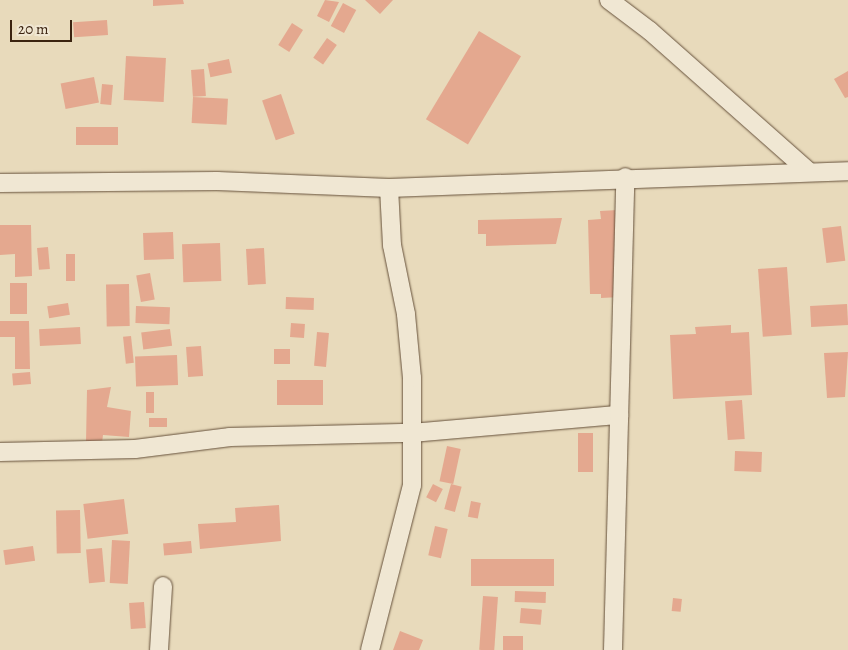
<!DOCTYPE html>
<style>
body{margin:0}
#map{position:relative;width:848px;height:650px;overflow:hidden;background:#e8dabb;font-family:Alegreya,serif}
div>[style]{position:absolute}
.building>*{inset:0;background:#e4a88f;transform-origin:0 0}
.roads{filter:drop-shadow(0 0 1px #66513b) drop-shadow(0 0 1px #66513b)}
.minor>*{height:18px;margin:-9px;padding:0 9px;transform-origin:9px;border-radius:9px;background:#f0e7d3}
span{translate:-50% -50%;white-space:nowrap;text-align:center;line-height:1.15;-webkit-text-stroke:5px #f0e7d3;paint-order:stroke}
.scale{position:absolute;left:10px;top:20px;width:62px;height:22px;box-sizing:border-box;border:2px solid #3b2310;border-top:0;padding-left:6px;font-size:15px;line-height:18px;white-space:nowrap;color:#3b2310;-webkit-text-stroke:4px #f0e7d3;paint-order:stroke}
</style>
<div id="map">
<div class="building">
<div style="clip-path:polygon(153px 0,183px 0,184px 4px,153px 6px)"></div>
<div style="clip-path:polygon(325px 0,339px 2px,329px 22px,317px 16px)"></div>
<div style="clip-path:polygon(365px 0,393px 0,380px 14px)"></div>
<div style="left:343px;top:3px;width:15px;height:26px;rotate:28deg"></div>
<div style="left:107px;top:20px;width:15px;height:34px;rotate:86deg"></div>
<div style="left:292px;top:23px;width:13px;height:26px;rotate:32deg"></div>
<div style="left:479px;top:31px;width:49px;height:103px;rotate:31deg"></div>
<div style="left:327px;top:38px;width:12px;height:24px;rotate:35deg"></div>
<div style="left:126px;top:56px;width:40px;height:44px;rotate:3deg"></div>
<div style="left:229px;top:59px;width:14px;height:22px;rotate:78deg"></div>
<div style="left:204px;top:69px;width:27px;height:13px;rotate:86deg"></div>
<div style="clip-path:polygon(848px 71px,848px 97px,845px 98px,834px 79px)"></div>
<div style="left:94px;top:77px;width:26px;height:34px;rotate:79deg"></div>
<div style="left:102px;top:84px;width:11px;height:20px;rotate:5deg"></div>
<div style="left:281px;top:94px;width:42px;height:20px;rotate:71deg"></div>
<div style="left:193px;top:97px;width:35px;height:26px;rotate:3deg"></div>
<div style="left:118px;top:127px;width:18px;height:42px;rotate:90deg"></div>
<div style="clip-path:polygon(618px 210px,620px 297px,601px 298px,601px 294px,590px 294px,588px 220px,601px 219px,600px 211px)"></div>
<div style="clip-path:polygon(562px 218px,556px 244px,486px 246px,486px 234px,478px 234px,478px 220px)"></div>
<div style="clip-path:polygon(0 225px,31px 225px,32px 276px,15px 277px,15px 254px,0 255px)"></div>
<div style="left:841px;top:226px;width:35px;height:19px;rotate:83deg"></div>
<div style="left:173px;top:232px;width:27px;height:30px;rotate:88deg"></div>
<div style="left:220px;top:243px;width:38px;height:38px;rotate:88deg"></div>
<div style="left:48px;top:247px;width:22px;height:11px;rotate:85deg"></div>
<div style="left:264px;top:248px;width:36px;height:18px;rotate:87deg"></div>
<div style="left:66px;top:254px;width:9px;height:27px"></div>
<div style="left:787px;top:267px;width:68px;height:29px;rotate:86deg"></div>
<div style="left:150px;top:273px;width:27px;height:14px;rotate:80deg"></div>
<div style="left:27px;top:283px;width:31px;height:17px;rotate:90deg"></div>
<div style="left:129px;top:284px;width:42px;height:23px;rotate:89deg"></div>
<div style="left:286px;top:297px;width:28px;height:12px;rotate:2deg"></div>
<div style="left:68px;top:303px;width:12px;height:21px;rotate:81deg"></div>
<div style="left:847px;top:304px;width:21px;height:37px;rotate:87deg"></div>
<div style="left:136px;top:306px;width:34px;height:17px;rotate:2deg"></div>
<div style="clip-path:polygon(0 321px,29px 321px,30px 369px,15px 369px,15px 337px,0 337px)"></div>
<div style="left:291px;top:323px;width:14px;height:14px;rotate:4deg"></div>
<div style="clip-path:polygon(731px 325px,731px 333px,749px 332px,752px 395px,673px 399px,670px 335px,696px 334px,695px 327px)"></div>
<div style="left:80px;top:327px;width:17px;height:41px;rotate:87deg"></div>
<div style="left:170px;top:329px;width:17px;height:29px;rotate:83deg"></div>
<div style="left:317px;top:332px;width:12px;height:34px;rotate:5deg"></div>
<div style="left:131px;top:336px;width:27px;height:8px;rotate:84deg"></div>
<div style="left:201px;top:346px;width:30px;height:15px;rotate:86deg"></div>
<div style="left:274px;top:349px;width:16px;height:15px"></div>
<div style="clip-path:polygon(848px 352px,845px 397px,827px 398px,824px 353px)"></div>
<div style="left:177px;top:355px;width:30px;height:42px;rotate:88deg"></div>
<div style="left:30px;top:372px;width:12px;height:18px;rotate:85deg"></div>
<div style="left:277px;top:380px;width:46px;height:25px"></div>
<div style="clip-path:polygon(111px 387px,107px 407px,131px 411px,129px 437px,103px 435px,102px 443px,86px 442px,87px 390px)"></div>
<div style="left:146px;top:392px;width:8px;height:21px"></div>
<div style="left:742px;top:400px;width:39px;height:17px;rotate:86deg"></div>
<div style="left:167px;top:418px;width:9px;height:18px;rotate:90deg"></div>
<div style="left:578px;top:433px;width:15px;height:39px"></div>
<div style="left:447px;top:446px;width:14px;height:36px;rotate:12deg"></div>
<div style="left:735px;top:451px;width:27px;height:20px;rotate:2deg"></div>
<div style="left:433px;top:484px;width:11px;height:15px;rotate:27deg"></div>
<div style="left:451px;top:484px;width:11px;height:26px;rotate:15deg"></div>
<div style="left:124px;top:499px;width:35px;height:41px;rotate:83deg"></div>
<div style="left:471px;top:501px;width:10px;height:16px;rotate:11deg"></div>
<div style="clip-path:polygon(279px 505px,281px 541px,200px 549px,198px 524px,236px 522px,235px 508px)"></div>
<div style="left:80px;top:510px;width:43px;height:24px;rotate:89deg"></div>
<div style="left:435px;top:526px;width:13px;height:30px;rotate:13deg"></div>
<div style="left:112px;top:540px;width:18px;height:43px;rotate:3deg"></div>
<div style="left:191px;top:541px;width:12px;height:28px;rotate:85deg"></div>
<div style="left:33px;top:546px;width:15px;height:30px;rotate:82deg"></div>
<div style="left:102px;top:548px;width:34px;height:16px;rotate:85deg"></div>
<div style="left:554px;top:559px;width:27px;height:83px;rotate:90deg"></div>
<div style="left:515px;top:591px;width:31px;height:11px;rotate:2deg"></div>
<div style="left:483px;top:596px;width:15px;height:54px;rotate:4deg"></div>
<div style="left:673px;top:598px;width:9px;height:13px;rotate:6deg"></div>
<div style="left:144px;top:602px;width:26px;height:15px;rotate:86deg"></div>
<div style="left:521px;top:608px;width:21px;height:15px;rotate:5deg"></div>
<div style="clip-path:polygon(400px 631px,423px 640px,419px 650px,393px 650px)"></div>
<div style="left:523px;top:636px;width:14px;height:20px;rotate:90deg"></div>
</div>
<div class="roads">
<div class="minor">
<div style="left:609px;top:0;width:51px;rotate:37.1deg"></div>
<div style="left:650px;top:31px;width:210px;rotate:41.5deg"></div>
<div style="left:0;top:183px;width:217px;rotate:-0.5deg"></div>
<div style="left:217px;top:181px;width:172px;rotate:2.3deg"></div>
<div style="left:389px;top:188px;width:459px;rotate:-2.1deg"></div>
<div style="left:0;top:452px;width:135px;rotate:-1.3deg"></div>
<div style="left:135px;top:449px;width:96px;rotate:-7.2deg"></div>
<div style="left:230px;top:437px;width:182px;rotate:-1.3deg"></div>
<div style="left:412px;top:433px;width:208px;rotate:-5deg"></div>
<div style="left:159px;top:650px;width:64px;rotate:-86.4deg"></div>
<div style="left:370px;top:650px;width:170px;rotate:-75.7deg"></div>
<div style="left:412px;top:485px;width:107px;rotate:-90deg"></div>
<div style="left:412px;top:378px;width:64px;rotate:-95.4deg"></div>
<div style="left:406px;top:314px;width:70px;rotate:-101.5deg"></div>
<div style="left:392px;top:245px;width:57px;rotate:-93deg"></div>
<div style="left:613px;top:650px;width:473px;rotate:-88.5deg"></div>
</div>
</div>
<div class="scale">20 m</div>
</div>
